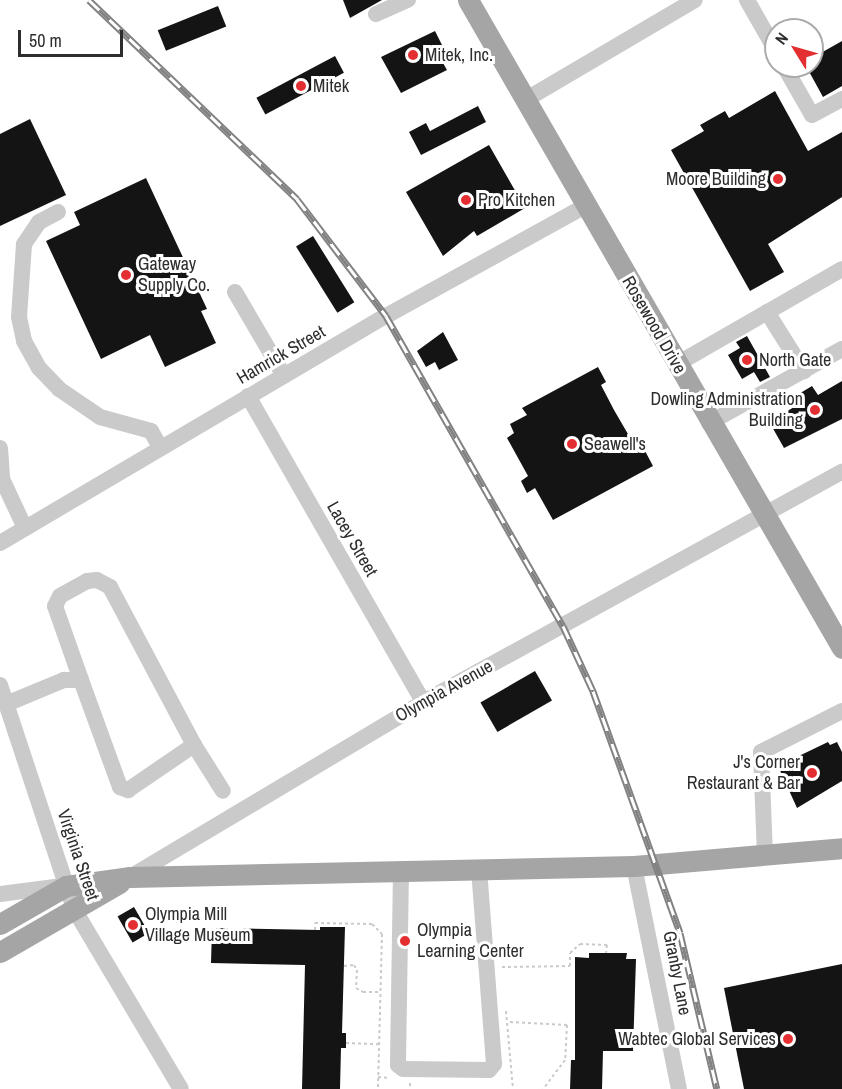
<!DOCTYPE html>
<style>
body{margin:0}
#map{position:relative;width:842px;height:1089px;overflow:hidden;background:#fff;font-family:"Archivo Narrow",sans-serif}
div>[style]{position:absolute}
.building>*{inset:0;background:#141414;transform-origin:0 0}
.path>*{height:2px;margin-top:-1px;transform-origin:0;background:repeating-linear-gradient(90deg,#cacaca 0 3px,transparent 0 6px)}
.minor>*{height:16px;margin:-8px;padding:0 8px;transform-origin:8px;border-radius:8px;background:#cacaca}
.major>*{height:21px;margin:-10.5px;padding:0 10.5px;transform-origin:10.5px;border-radius:10.5px;background:#a5a5a5}
.rail>*{height:7px;margin-top:-3.5px;transform-origin:0;background:repeating-linear-gradient(90deg,#fff 0 14px,#828282 0 28px);box-sizing:border-box;border-block:2px solid #828282}
.dots>*{width:16px;height:16px;translate:-50% -50%;box-sizing:border-box;border:3px solid #fff;border-radius:50%}
span{translate:-50% -50%;white-space:nowrap;text-align:center;line-height:1.15;-webkit-text-stroke:6px #fff;paint-order:stroke}
.poi-label{font-size:18px;color:#2d2d2d}
.left{translate:0 -50%;text-align:left}
.right{translate:-100% -50%;text-align:right}
.street-label{font-size:18px;color:#2d2d2d}
.north{position:absolute;left:764px;top:18px;width:60px;height:60px;box-sizing:border-box;background:#fff;border:2px solid #ababab;border-radius:50%;rotate:307deg;font-size:16px;font-weight:700;line-height:24px;text-align:center;color:#2d2d2d}
.north::after{content:'';display:block;margin:auto;width:21px;height:27px;background:#e42f32;clip-path:polygon(50% 0,100% 100%,50% 72%,0 100%)}
.scale{position:absolute;left:18px;top:30px;width:105px;height:27px;box-sizing:border-box;border:3px solid #2d2d2d;border-top:0;padding-left:8px;font-size:18px;line-height:21px;white-space:nowrap;color:#2d2d2d;-webkit-text-stroke:4px #fff;paint-order:stroke}
</style>
<div id="map">
<div class="building">
<div style="clip-path:polygon(343px 0,382px 0,350px 18px)"></div>
<div style="left:218px;top:6px;width:22px;height:65px;rotate:68deg"></div>
<div style="clip-path:polygon(435px 31px,446px 53px,439px 56px,447px 70px,401px 93px,381px 57px)"></div>
<div style="clip-path:polygon(842px 41px,842px 86px,823px 97px,806px 66px,812px 66px,812px 58px)"></div>
<div style="left:335px;top:56px;width:19px;height:89px;rotate:62deg"></div>
<div style="clip-path:polygon(775px 91px,808px 151px,842px 132px,842px 197px,768px 244px,784px 272px,750px 291px,671px 150px,704px 131px,700px 125px,725px 111px,729px 118px)"></div>
<div style="clip-path:polygon(478px 106px,486px 122px,421px 155px,409px 132px,426px 123px,430px 131px)"></div>
<div style="clip-path:polygon(30px 119px,66px 195px,0 226px,0 134px)"></div>
<div style="clip-path:polygon(489px 145px,525px 208px,477px 236px,474px 231px,443px 256px,406px 192px)"></div>
<div style="clip-path:polygon(146px 178px,207px 309px,201px 311px,216px 343px,165px 367px,150px 335px,101px 359px,46px 241px,80px 225px,74px 212px)"></div>
<div style="left:313px;top:236px;width:78px;height:20px;rotate:58deg"></div>
<div style="clip-path:polygon(443px 332px,458px 360px,439px 370px,435px 362px,426px 367px,417px 351px)"></div>
<div style="clip-path:polygon(747px 336px,770px 377px,760px 382px,754px 372px,742px 379px,728px 355px,740px 348px,736px 342px)"></div>
<div style="clip-path:polygon(598px 367px,606px 382px,601px 385px,614px 410px,639px 453px,644px 449px,653px 466px,553px 520px,535px 488px,527px 493px,521px 481px,528px 476px,507px 438px,514px 433px,510px 424px,527px 415px,522px 408px)"></div>
<div style="clip-path:polygon(842px 381px,842px 419px,784px 448px,771px 425px,779px 421px,777px 417px,801px 403px,797px 395px,812px 386px,818px 395px)"></div>
<div style="left:535px;top:671px;width:34px;height:63px;rotate:60deg"></div>
<div style="clip-path:polygon(828px 742px,830px 745px,837px 742px,842px 752px,842px 781px,797px 808px,778px 766px)"></div>
<div style="left:134px;top:907px;width:30px;height:19px;rotate:60deg"></div>
<div style="clip-path:polygon(320px 927px,345px 927px,342px 1033px,346px 1033px,346px 1048px,341px 1048px,340px 1089px,302px 1089px,305px 965px,211px 963px,212px 928px,320px 930px)"></div>
<div style="clip-path:polygon(589px 953px,627px 953px,626px 959px,636px 959px,633px 1051px,603px 1051px,602px 1089px,570px 1089px,571px 1060px,575px 1060px,575px 957px,589px 958px)"></div>
<div style="clip-path:polygon(842px 964px,842px 1089px,744px 1089px,724px 988px)"></div>
</div>
<div class="path">
<div style="left:315px;top:930px;width:7px;rotate:-90deg"></div>
<div style="left:315px;top:923px;width:57px;rotate:1deg"></div>
<div style="left:372px;top:924px;width:14px;rotate:45deg"></div>
<div style="left:382px;top:934px;width:155px;rotate:91.5deg"></div>
<div style="left:344px;top:966px;width:10px;rotate:-6deg"></div>
<div style="left:354px;top:965px;width:6px;rotate:59deg"></div>
<div style="left:357px;top:970px;width:18px;rotate:93deg"></div>
<div style="left:356px;top:988px;width:8px;rotate:30deg"></div>
<div style="left:363px;top:992px;width:17px"></div>
<div style="left:502px;top:967px;width:68px;rotate:-0.8deg"></div>
<div style="left:570px;top:966px;width:13px;rotate:-90deg"></div>
<div style="left:570px;top:953px;width:13px;rotate:-42deg"></div>
<div style="left:580px;top:944px;width:27px;rotate:2deg"></div>
<div style="left:607px;top:945px;width:8px;rotate:97deg"></div>
<div style="left:506px;top:1011px;width:78px;rotate:84.9deg"></div>
<div style="left:510px;top:1022px;width:57px;rotate:3deg"></div>
<div style="left:567px;top:1025px;width:35px;rotate:93deg"></div>
<div style="left:565px;top:1060px;width:36px;rotate:127deg"></div>
<div style="left:346px;top:1043px;width:33px;rotate:2deg"></div>
<div style="left:378px;top:1077px;width:12px;rotate:5deg"></div>
<div style="left:410px;top:1083px;width:6px;rotate:90deg"></div>
</div>
<div class="minor">
<div style="left:747px;top:0;width:59px;rotate:60.4deg"></div>
<div style="left:376px;top:14px;width:35px;rotate:-24deg"></div>
<div style="left:784px;top:66px;width:56px;rotate:60.3deg"></div>
<div style="left:812px;top:115px;width:34px;rotate:-28deg"></div>
<div style="left:525px;top:100px;width:197px;rotate:-30.5deg"></div>
<div style="left:58px;top:212px;width:21px;rotate:152deg"></div>
<div style="left:39px;top:222px;width:27px;rotate:124deg"></div>
<div style="left:24px;top:244px;width:73px;rotate:93.9deg"></div>
<div style="left:19px;top:317px;width:25px;rotate:78deg"></div>
<div style="left:24px;top:341px;width:31px;rotate:61deg"></div>
<div style="left:39px;top:368px;width:29px;rotate:46deg"></div>
<div style="left:59px;top:389px;width:50px;rotate:34.3deg"></div>
<div style="left:100px;top:417px;width:53px;rotate:15.4deg"></div>
<div style="left:151px;top:431px;width:18px;rotate:61deg"></div>
<div style="left:235px;top:292px;width:97px;rotate:59.7deg"></div>
<div style="left:767px;top:312px;width:70px;rotate:57.9deg"></div>
<div style="left:677px;top:364px;width:190px;rotate:-29.9deg"></div>
<div style="left:248px;top:396px;width:353px;rotate:60.2deg"></div>
<div style="left:709px;top:423px;width:152px;rotate:-29.1deg"></div>
<div style="left:0;top:448px;width:31px;rotate:86deg"></div>
<div style="left:2px;top:479px;width:54px;rotate:64.9deg"></div>
<div style="left:0;top:543px;width:448px;rotate:-30.5deg"></div>
<div style="left:386px;top:316px;width:227px;rotate:-28.9deg"></div>
<div style="left:81px;top:680px;width:78px;rotate:-109.4deg"></div>
<div style="left:55px;top:606px;width:11px;rotate:-63deg"></div>
<div style="left:60px;top:596px;width:31px;rotate:-29deg"></div>
<div style="left:87px;top:581px;width:10px;rotate:-6deg"></div>
<div style="left:97px;top:580px;width:15px;rotate:28deg"></div>
<div style="left:110px;top:587px;width:179px;rotate:62deg"></div>
<div style="left:0;top:685px;width:236px;rotate:71.7deg"></div>
<div style="left:74px;top:909px;width:209px;rotate:59.3deg"></div>
<div style="left:6px;top:704px;width:63px;rotate:-22.5deg"></div>
<div style="left:64px;top:680px;width:17px"></div>
<div style="left:81px;top:680px;width:114px;rotate:70deg"></div>
<div style="left:120px;top:787px;width:9px;rotate:21deg"></div>
<div style="left:128px;top:790px;width:80px;rotate:-34.3deg"></div>
<div style="left:194px;top:745px;width:54px;rotate:57.8deg"></div>
<div style="left:765px;top:856px;width:104px;rotate:-92.2deg"></div>
<div style="left:761px;top:752px;width:91px;rotate:-26.8deg"></div>
<div style="left:634px;top:866px;width:227px;rotate:78.6deg"></div>
<div style="left:401px;top:871px;width:194px;rotate:90.9deg"></div>
<div style="left:398px;top:1065px;width:6px;rotate:39deg"></div>
<div style="left:403px;top:1069px;width:86px;rotate:0.7deg"></div>
<div style="left:489px;top:1070px;width:8px;rotate:-50deg"></div>
<div style="left:494px;top:1064px;width:196px;rotate:-94.4deg"></div>
<div style="left:130px;top:877px;width:341px;rotate:-30.8deg"></div>
<div style="left:423px;top:702px;width:478px;rotate:-28.8deg"></div>
<div style="left:0;top:894px;width:63px;rotate:-7.4deg"></div>
</div>
<div class="major">
<div style="left:468px;top:0;width:748px;rotate:60.01deg"></div>
<div style="left:0;top:924px;width:76px;rotate:-29.9deg"></div>
<div style="left:66px;top:886px;width:65px;rotate:-8deg"></div>
<div style="left:130px;top:877px;width:504px;rotate:-1.25deg"></div>
<div style="left:634px;top:866px;width:209px;rotate:-4.9deg"></div>
<div style="left:0;top:952px;width:138px;rotate:-30.1deg"></div>
</div>
<div class="rail">
<div style="left:89px;top:0;width:288px;rotate:43.7deg"></div>
<div style="left:297px;top:199px;width:147px;rotate:52.7deg"></div>
<div style="left:386px;top:316px;width:357px;rotate:60.3deg"></div>
<div style="left:563px;top:626px;width:72px;rotate:65.2deg"></div>
<div style="left:593px;top:691px;width:257px;rotate:70.2deg"></div>
<div style="left:680px;top:933px;width:160px;rotate:76.7deg"></div>
</div>
<div class="dots">
<div style="left:413px;top:55px;background:#e42f32"></div>
<div style="left:301px;top:86px;background:#e42f32"></div>
<div style="left:778px;top:179px;background:#e42f32"></div>
<div style="left:466px;top:200px;background:#e42f32"></div>
<div style="left:126px;top:275px;background:#e42f32"></div>
<div style="left:747px;top:360px;background:#e42f32"></div>
<div style="left:815px;top:410px;background:#e42f32"></div>
<div style="left:572px;top:444px;background:#e42f32"></div>
<div style="left:812px;top:773px;background:#e42f32"></div>
<div style="left:133px;top:925px;background:#e42f32"></div>
<div style="left:405px;top:941px;background:#e42f32"></div>
<div style="left:788px;top:1039px;background:#e42f32"></div>
</div>
<div class="poi-label">
<span class="left" style="left:425px;top:55px">Mitek, Inc.</span>
<span class="left" style="left:313px;top:86px">Mitek</span>
<span class="right" style="left:766px;top:179px">Moore Building</span>
<span class="left" style="left:478px;top:200px">Pro Kitchen</span>
<span class="left" style="left:138px;top:275px">Gateway<br>Supply Co.</span>
<span class="left" style="left:759px;top:360px">North Gate</span>
<span class="right" style="left:803px;top:410px">Dowling Administration<br>Building</span>
<span class="left" style="left:584px;top:444px">Seawell's</span>
<span class="right" style="left:800px;top:773px">J's Corner<br>Restaurant &amp; Bar</span>
<span class="left" style="left:145px;top:925px">Olympia Mill<br>Village Museum</span>
<span class="left" style="left:417px;top:941px">Olympia<br>Learning Center</span>
<span class="right" style="left:776px;top:1039px">Wabtec Global Services</span>
</div>
<div class="street-label">
<span style="left:654px;top:325px;rotate:60deg">Rosewood Drive</span>
<span style="left:281px;top:355px;rotate:-30deg">Hamrick Street</span>
<span style="left:352px;top:539px;rotate:60deg">Lacey Street</span>
<span style="left:444px;top:691px;rotate:-29deg">Olympia Avenue</span>
<span style="left:78px;top:855px;rotate:71deg">Virginia Street</span>
<span style="left:677px;top:973px;rotate:79deg">Granby Lane</span>
</div>
<div class="north">N</div>
<div class="scale">50 m</div>
</div>
